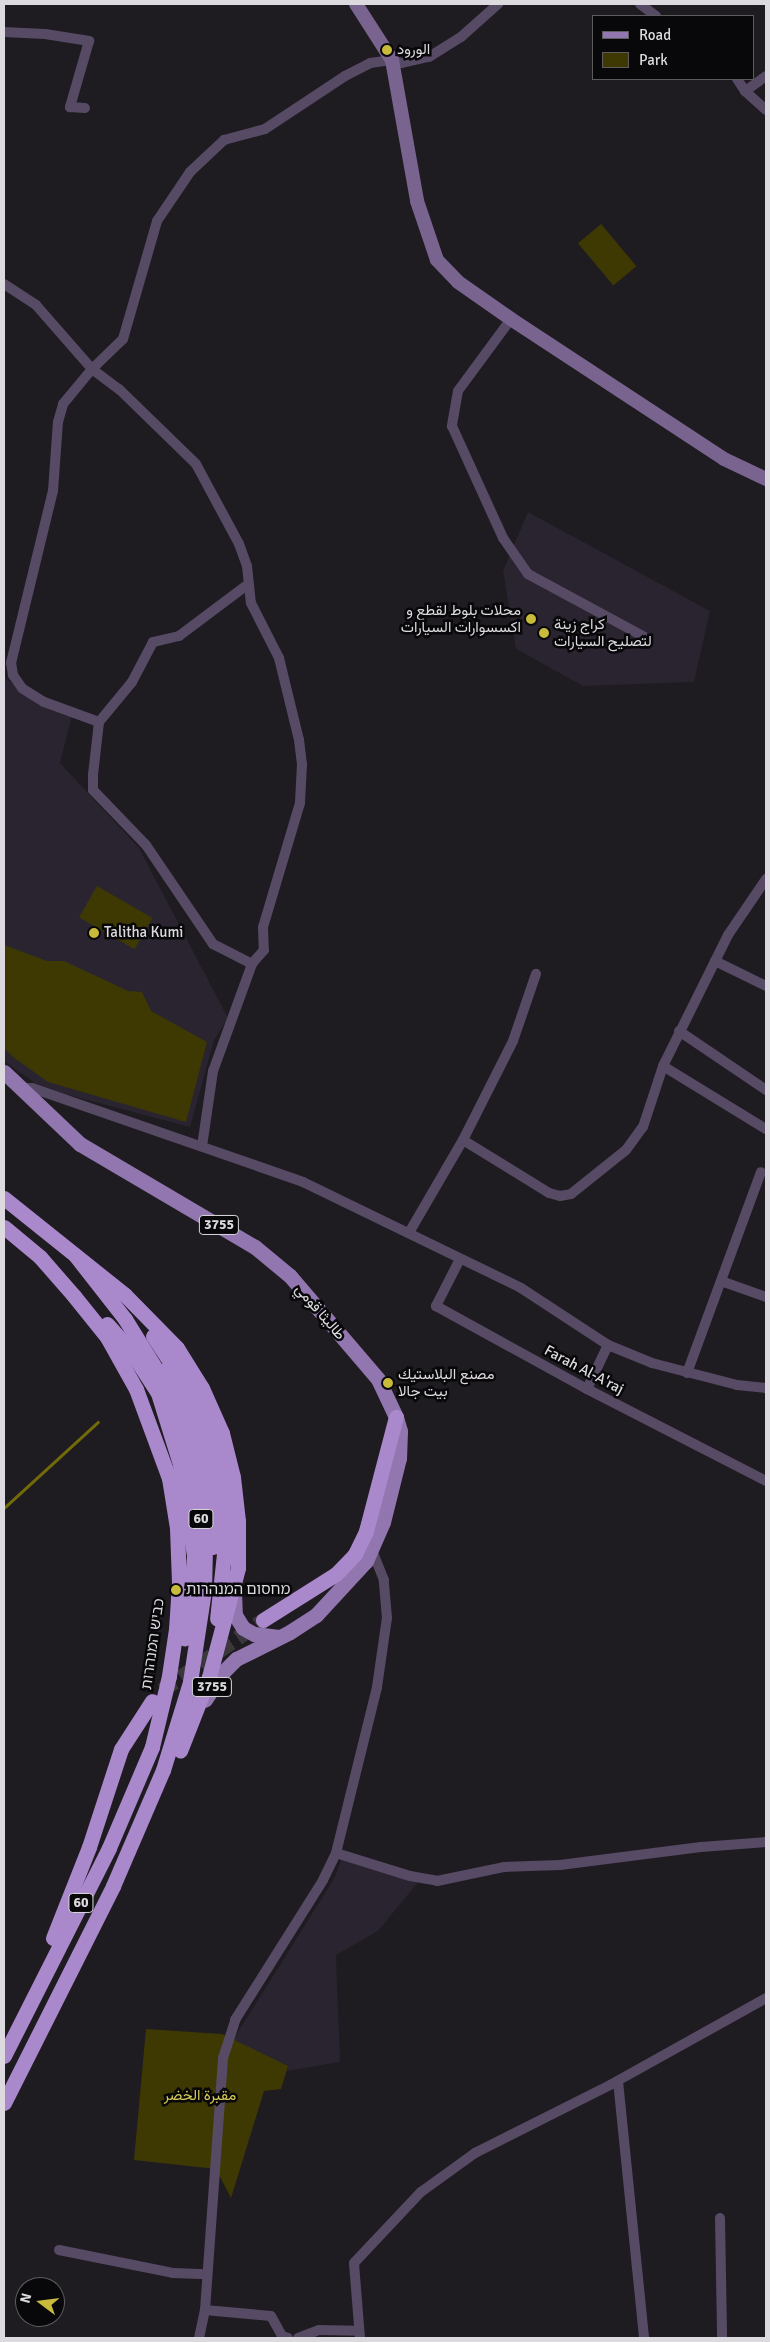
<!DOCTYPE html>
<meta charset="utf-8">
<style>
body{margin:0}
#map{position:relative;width:770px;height:2342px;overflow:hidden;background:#1e1b21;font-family:Signika,Vazirmatn,"Noto Sans Hebrew",sans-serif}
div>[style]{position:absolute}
.built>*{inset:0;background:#29242f}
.green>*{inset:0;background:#3e3902;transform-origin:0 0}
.stream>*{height:2.5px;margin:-1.25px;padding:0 1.25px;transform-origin:1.25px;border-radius:1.25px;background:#726908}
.highway-tunnel>*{height:15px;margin-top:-7.5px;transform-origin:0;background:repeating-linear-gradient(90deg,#3a383d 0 15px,transparent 0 23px)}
.street>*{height:10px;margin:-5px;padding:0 5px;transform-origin:5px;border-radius:5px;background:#574a65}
.secondary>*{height:14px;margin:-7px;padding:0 7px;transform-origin:7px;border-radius:7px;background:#79638f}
.primary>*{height:15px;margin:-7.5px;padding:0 7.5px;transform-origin:7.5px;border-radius:7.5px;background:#9276af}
.highway>*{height:15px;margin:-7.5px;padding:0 7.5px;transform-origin:7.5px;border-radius:7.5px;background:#a8c}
.dots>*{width:14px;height:14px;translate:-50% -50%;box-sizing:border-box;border:2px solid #080709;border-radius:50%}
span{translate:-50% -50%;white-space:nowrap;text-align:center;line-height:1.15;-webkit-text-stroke:5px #080709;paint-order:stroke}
.shield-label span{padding:1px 4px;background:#080709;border:1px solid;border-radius:4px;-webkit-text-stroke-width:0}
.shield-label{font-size:14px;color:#dcdade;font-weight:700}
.poi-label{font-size:15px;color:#dcdade}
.left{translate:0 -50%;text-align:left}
.right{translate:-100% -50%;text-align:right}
.street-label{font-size:15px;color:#dcdade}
.park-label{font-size:15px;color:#d6ca58}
.frame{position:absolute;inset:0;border:5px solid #dcdade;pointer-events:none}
.legend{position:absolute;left:592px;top:15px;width:162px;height:65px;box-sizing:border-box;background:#080709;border:1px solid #5d5b5e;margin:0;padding:6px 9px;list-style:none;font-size:15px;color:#dcdade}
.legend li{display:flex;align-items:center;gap:10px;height:25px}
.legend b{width:25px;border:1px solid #5d5b5e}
.north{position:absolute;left:15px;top:2277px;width:50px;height:50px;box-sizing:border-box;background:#080709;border:1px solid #5d5b5e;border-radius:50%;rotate:285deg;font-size:14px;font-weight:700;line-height:20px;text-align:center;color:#dcdade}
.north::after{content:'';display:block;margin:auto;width:18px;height:22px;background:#c8bb3b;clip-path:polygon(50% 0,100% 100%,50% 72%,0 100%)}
</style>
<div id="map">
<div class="built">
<div style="clip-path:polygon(528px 512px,710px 611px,694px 682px,583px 686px,516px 649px,503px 571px)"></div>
<div style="clip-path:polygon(4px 677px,42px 706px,72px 716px,60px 763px,139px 848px,228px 1018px,214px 1040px,190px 1127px,42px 1088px,4px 1061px)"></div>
<div style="clip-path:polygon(342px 1857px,419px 1881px,378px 1931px,336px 1955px,340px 2062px,287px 2071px,288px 2067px,233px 2040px,335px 1877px)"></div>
</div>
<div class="green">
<div style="left:601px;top:224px;width:55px;height:30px;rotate:50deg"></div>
<div style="left:97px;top:886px;width:64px;height:36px;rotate:30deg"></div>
<div style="clip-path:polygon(4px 945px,47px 961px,64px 961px,128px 991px,142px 992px,151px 1011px,207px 1042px,186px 1122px,48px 1082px,13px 1057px,4px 1048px)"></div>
<div style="clip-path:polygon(146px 2029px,222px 2034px,288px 2066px,281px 2089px,264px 2091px,231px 2198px,216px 2169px,134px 2160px)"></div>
</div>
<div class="stream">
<div style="left:4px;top:1508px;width:127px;rotate:-42.5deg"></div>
</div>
<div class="highway-tunnel">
<div style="left:162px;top:1690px;width:123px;rotate:-34.7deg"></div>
</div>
<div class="street">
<div style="left:640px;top:4px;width:20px;rotate:37deg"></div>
<div style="left:4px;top:32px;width:41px;rotate:2.8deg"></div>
<div style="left:45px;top:34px;width:45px;rotate:9deg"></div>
<div style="left:89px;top:41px;width:69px;rotate:106.1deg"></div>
<div style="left:70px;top:107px;width:15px;rotate:4deg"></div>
<div style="left:766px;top:76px;width:26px;rotate:144deg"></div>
<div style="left:745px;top:91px;width:28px;rotate:42deg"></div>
<div style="left:737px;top:79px;width:14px;rotate:56deg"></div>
<div style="left:4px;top:284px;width:38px;rotate:33deg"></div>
<div style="left:36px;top:305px;width:85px;rotate:48.8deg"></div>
<div style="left:92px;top:369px;width:34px;rotate:37deg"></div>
<div style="left:119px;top:389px;width:107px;rotate:44.2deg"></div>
<div style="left:196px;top:464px;width:91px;rotate:61.7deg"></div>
<div style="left:239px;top:544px;width:23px;rotate:70deg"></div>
<div style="left:247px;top:566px;width:37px;rotate:84deg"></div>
<div style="left:251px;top:603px;width:62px;rotate:63deg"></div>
<div style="left:279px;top:658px;width:84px;rotate:76.3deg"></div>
<div style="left:299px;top:740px;width:24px;rotate:83deg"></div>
<div style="left:302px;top:764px;width:39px;rotate:93deg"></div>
<div style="left:300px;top:803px;width:129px;rotate:106.6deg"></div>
<div style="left:263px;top:927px;width:23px;rotate:88deg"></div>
<div style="left:264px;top:950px;width:18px;rotate:131deg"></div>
<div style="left:252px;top:964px;width:114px;rotate:110deg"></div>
<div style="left:213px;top:1071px;width:76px;rotate:98.3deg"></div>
<div style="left:511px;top:319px;width:89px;rotate:126.4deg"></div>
<div style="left:458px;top:391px;width:36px;rotate:100deg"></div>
<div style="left:452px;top:426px;width:123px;rotate:65.5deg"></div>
<div style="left:503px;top:538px;width:44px;rotate:55.2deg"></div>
<div style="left:528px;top:574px;width:136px;rotate:28.4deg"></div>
<div style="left:247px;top:585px;width:85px;rotate:143.1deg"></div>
<div style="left:179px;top:636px;width:27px;rotate:167deg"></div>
<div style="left:153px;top:642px;width:45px;rotate:117.7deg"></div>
<div style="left:132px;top:682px;width:52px;rotate:129.5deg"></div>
<div style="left:99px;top:722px;width:53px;rotate:96.5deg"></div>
<div style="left:93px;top:775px;width:15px;rotate:90deg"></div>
<div style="left:93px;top:790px;width:76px;rotate:46.1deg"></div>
<div style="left:146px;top:845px;width:120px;rotate:55.9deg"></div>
<div style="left:213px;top:944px;width:44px;rotate:27.1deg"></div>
<div style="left:99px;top:722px;width:59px;rotate:-160deg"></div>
<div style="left:44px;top:702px;width:26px;rotate:-148deg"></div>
<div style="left:22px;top:688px;width:16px;rotate:-125deg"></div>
<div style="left:13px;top:675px;width:12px;rotate:-99deg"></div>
<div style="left:11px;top:663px;width:177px;rotate:-76.3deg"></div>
<div style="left:53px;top:491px;width:69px;rotate:-85.9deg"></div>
<div style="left:58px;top:422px;width:19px;rotate:-74deg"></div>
<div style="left:63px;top:404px;width:45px;rotate:-50.4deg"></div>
<div style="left:92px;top:369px;width:43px;rotate:-44.1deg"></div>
<div style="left:123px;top:339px;width:123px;rotate:-73.9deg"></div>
<div style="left:157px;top:221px;width:59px;rotate:-56deg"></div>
<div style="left:190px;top:172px;width:47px;rotate:-43.3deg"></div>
<div style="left:224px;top:140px;width:42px;rotate:-15deg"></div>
<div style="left:265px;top:129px;width:96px;rotate:-33.5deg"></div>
<div style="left:345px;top:76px;width:28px;rotate:-27deg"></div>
<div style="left:370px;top:63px;width:22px;rotate:-8deg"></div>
<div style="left:392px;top:60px;width:10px;rotate:17deg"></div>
<div style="left:402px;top:63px;width:28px;rotate:-13deg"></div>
<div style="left:429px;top:57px;width:38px;rotate:-32deg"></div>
<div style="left:461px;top:37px;width:50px;rotate:-41.7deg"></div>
<div style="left:715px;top:961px;width:57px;rotate:26.1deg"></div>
<div style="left:679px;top:1031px;width:105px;rotate:34.1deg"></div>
<div style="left:663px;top:1066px;width:121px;rotate:31.5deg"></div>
<div style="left:19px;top:1088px;width:13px"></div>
<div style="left:32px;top:1088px;width:287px;rotate:19.1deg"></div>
<div style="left:303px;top:1182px;width:242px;rotate:25.9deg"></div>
<div style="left:521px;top:1288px;width:104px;rotate:33.2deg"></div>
<div style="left:608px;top:1345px;width:48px;rotate:22.2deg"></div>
<div style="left:652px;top:1363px;width:88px;rotate:14.5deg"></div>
<div style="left:737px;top:1385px;width:29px;rotate:6deg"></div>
<div style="left:463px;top:1140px;width:101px;rotate:31.6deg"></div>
<div style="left:549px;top:1193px;width:11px;rotate:15deg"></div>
<div style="left:560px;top:1196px;width:11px;rotate:-10deg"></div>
<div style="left:571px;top:1194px;width:70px;rotate:-38.7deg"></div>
<div style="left:626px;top:1150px;width:29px;rotate:-54deg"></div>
<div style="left:643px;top:1127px;width:64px;rotate:-71.8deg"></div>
<div style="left:663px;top:1066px;width:146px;rotate:-63.6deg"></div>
<div style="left:728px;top:935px;width:68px;rotate:-55.8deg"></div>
<div style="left:410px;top:1231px;width:105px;rotate:-59.8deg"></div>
<div style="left:463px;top:1140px;width:111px;rotate:-63.2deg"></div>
<div style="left:513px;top:1041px;width:71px;rotate:-71.1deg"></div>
<div style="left:460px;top:1259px;width:53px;rotate:117.1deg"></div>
<div style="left:436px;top:1306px;width:172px;rotate:28.8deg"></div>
<div style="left:587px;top:1389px;width:201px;rotate:27.2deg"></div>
<div style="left:721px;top:1281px;width:48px;rotate:19.6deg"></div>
<div style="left:687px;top:1373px;width:214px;rotate:-69.8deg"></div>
<div style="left:587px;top:1389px;width:49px;rotate:-64.5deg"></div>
<div style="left:336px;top:1853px;width:77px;rotate:17.3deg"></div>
<div style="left:410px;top:1876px;width:27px;rotate:10deg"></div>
<div style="left:437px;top:1881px;width:68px;rotate:-11.8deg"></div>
<div style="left:504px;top:1867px;width:56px;rotate:-2deg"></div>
<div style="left:560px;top:1865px;width:142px;rotate:-7.3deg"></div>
<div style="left:701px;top:1847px;width:65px;rotate:-4.4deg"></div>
<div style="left:618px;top:2081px;width:258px;rotate:84.2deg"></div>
<div style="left:720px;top:2218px;width:120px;rotate:89deg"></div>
<div style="left:59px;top:2250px;width:116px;rotate:11.4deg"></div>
<div style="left:173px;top:2273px;width:34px;rotate:2deg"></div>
<div style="left:205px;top:2310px;width:66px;rotate:5.2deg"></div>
<div style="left:271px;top:2316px;width:23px;rotate:61deg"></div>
<div style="left:282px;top:2336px;width:6px;rotate:18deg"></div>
<div style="left:199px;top:2338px;width:29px;rotate:-78deg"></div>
<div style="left:205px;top:2310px;width:253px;rotate:-85.9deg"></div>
<div style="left:223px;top:2058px;width:40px;rotate:-72deg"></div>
<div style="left:235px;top:2020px;width:165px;rotate:-57.8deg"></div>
<div style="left:323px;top:1880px;width:30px;rotate:-64deg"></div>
<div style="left:336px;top:1853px;width:171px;rotate:-76.1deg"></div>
<div style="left:377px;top:1687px;width:70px;rotate:-81.8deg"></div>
<div style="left:387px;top:1618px;width:38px;rotate:-95deg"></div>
<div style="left:384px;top:1580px;width:31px;rotate:-112deg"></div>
<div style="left:298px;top:2338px;width:22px;rotate:-21deg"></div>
<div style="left:319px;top:2330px;width:39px;rotate:1deg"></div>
<div style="left:360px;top:2338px;width:75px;rotate:-94.6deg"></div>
<div style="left:354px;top:2263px;width:98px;rotate:-46.7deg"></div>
<div style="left:421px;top:2192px;width:67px;rotate:-35.8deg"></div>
<div style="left:475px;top:2153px;width:151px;rotate:-26.7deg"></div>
<div style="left:610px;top:2085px;width:179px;rotate:-29.1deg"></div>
</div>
<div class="secondary">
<div style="left:356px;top:4px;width:67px;rotate:57.3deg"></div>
<div style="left:392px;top:60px;width:143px;rotate:79.9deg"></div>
<div style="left:417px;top:201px;width:62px;rotate:71.3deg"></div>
<div style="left:437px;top:260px;width:30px;rotate:46deg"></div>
<div style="left:458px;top:282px;width:65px;rotate:34.9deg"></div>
<div style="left:511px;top:319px;width:255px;rotate:33.3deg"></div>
<div style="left:724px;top:459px;width:47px;rotate:25.5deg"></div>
</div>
<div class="primary">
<div style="left:4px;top:1072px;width:105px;rotate:43.5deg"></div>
<div style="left:80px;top:1144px;width:203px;rotate:30.5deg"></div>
<div style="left:255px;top:1247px;width:45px;rotate:39.6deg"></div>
<div style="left:290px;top:1276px;width:135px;rotate:49.5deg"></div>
<div style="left:378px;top:1379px;width:42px;rotate:64.7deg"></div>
<div style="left:396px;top:1417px;width:15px;rotate:74deg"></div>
<div style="left:400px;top:1431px;width:27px;rotate:92deg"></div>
<div style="left:399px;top:1458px;width:66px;rotate:104deg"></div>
<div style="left:383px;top:1522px;width:43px;rotate:113.6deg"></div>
<div style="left:366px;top:1561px;width:74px;rotate:132.8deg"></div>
<div style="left:316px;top:1615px;width:31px;rotate:147deg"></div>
<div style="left:290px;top:1632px;width:60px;rotate:153.4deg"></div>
<div style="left:236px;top:1659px;width:18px;rotate:135deg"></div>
<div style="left:223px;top:1672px;width:33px;rotate:123deg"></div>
<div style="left:234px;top:1590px;width:25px;rotate:88deg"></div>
<div style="left:235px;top:1615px;width:15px;rotate:58deg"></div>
<div style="left:243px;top:1628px;width:13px;rotate:29deg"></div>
<div style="left:254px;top:1634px;width:23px;rotate:7deg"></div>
</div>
<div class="highway">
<div style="left:4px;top:1198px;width:155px;rotate:38.7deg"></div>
<div style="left:125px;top:1295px;width:74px;rotate:45.5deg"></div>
<div style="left:177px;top:1348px;width:47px;rotate:58deg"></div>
<div style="left:202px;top:1388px;width:49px;rotate:66deg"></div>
<div style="left:222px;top:1433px;width:45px;rotate:76deg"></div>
<div style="left:233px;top:1477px;width:44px;rotate:83.5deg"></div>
<div style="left:238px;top:1521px;width:47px;rotate:90deg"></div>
<div style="left:238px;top:1568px;width:113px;rotate:104.9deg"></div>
<div style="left:209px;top:1677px;width:79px;rotate:111.4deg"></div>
<div style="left:4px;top:1227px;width:47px;rotate:39.8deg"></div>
<div style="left:40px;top:1257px;width:52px;rotate:48.9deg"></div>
<div style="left:74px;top:1296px;width:53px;rotate:51.2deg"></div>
<div style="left:107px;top:1337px;width:60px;rotate:60.9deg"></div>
<div style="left:136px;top:1389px;width:95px;rotate:69.7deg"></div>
<div style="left:169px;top:1478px;width:51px;rotate:80.9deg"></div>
<div style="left:177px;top:1528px;width:55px;rotate:87.9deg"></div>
<div style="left:179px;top:1583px;width:46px;rotate:93.7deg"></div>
<div style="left:176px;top:1629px;width:48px;rotate:98.5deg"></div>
<div style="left:169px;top:1676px;width:73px;rotate:103.5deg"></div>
<div style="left:152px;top:1747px;width:110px;rotate:113.1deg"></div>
<div style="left:109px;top:1848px;width:233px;rotate:116.8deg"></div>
<div style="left:107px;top:1324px;width:31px;rotate:48deg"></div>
<div style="left:128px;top:1347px;width:55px;rotate:56.9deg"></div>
<div style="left:158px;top:1393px;width:74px;rotate:72.8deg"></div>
<div style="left:180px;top:1464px;width:93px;rotate:81.3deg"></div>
<div style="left:194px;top:1556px;width:49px;rotate:94.7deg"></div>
<div style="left:190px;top:1605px;width:34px;rotate:100deg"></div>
<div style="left:153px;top:1336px;width:77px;rotate:56.7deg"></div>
<div style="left:195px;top:1400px;width:57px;rotate:68.4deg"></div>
<div style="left:216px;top:1453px;width:83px;rotate:83deg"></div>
<div style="left:226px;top:1535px;width:84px;rotate:96.1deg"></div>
<div style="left:165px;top:1370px;width:28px;rotate:58deg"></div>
<div style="left:180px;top:1394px;width:45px;rotate:66.3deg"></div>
<div style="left:198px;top:1435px;width:62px;rotate:78deg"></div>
<div style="left:211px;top:1496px;width:51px;rotate:87.8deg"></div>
<div style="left:263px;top:1620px;width:86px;rotate:-32.2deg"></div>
<div style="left:336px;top:1574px;width:28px;rotate:-46deg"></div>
<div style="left:355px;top:1554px;width:25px;rotate:-64deg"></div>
<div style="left:366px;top:1531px;width:118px;rotate:-75.3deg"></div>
<div style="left:53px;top:1938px;width:98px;rotate:-68.4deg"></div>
<div style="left:89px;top:1847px;width:103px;rotate:-71.9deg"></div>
<div style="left:121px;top:1749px;width:57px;rotate:-57.1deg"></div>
<div style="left:4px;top:2103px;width:243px;rotate:-63.3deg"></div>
<div style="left:113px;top:1886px;width:126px;rotate:-66.7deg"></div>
<div style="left:163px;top:1770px;width:92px;rotate:-72.9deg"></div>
<div style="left:190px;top:1682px;width:92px;rotate:-81.3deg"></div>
<div style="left:204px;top:1591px;width:43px;rotate:-88.7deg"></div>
<div style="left:205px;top:1548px;width:109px;rotate:-99.5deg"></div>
<div style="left:187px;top:1441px;width:73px;rotate:-112.7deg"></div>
<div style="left:159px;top:1374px;width:65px;rotate:-121.7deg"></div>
<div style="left:125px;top:1319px;width:81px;rotate:-128deg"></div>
</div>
<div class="dots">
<div style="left:387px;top:50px;background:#c8bb3b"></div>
<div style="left:531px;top:619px;background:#c8bb3b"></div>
<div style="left:544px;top:633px;background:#c8bb3b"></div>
<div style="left:94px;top:933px;background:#c8bb3b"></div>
<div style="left:388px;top:1383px;background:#c8bb3b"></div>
<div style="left:176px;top:1590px;background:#c8bb3b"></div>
</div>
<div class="shield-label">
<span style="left:219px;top:1225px">3755</span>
<span style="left:201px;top:1519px">60</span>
<span style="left:212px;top:1687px">3755</span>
<span style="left:81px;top:1903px">60</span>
</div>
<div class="poi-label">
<span class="left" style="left:397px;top:50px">الورود</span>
<span class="right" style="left:521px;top:619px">محلات بلوط لقطع و<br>اكسسوارات السيارات</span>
<span class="left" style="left:554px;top:633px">كراج زينة<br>لتصليح السيارات</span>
<span class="left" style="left:104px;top:933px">Talitha Kumi</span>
<span class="left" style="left:398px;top:1383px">مصنع البلاستيك<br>بيت جالا</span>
<span class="left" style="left:186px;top:1590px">מחסום המנהרות</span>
</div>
<div class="street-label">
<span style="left:320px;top:1312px;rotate:49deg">طاليثا قومي</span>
<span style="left:584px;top:1370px;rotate:28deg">Farah Al-A'raj</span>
<span style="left:153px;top:1644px;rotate:-82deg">כביש המנהרות</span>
</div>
<div class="park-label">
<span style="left:200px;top:2096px">مقبرة الخضر</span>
</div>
<div class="frame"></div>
<ul class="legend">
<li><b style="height:6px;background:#9276af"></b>Road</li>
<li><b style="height:14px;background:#3e3902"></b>Park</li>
</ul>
<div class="north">N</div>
</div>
